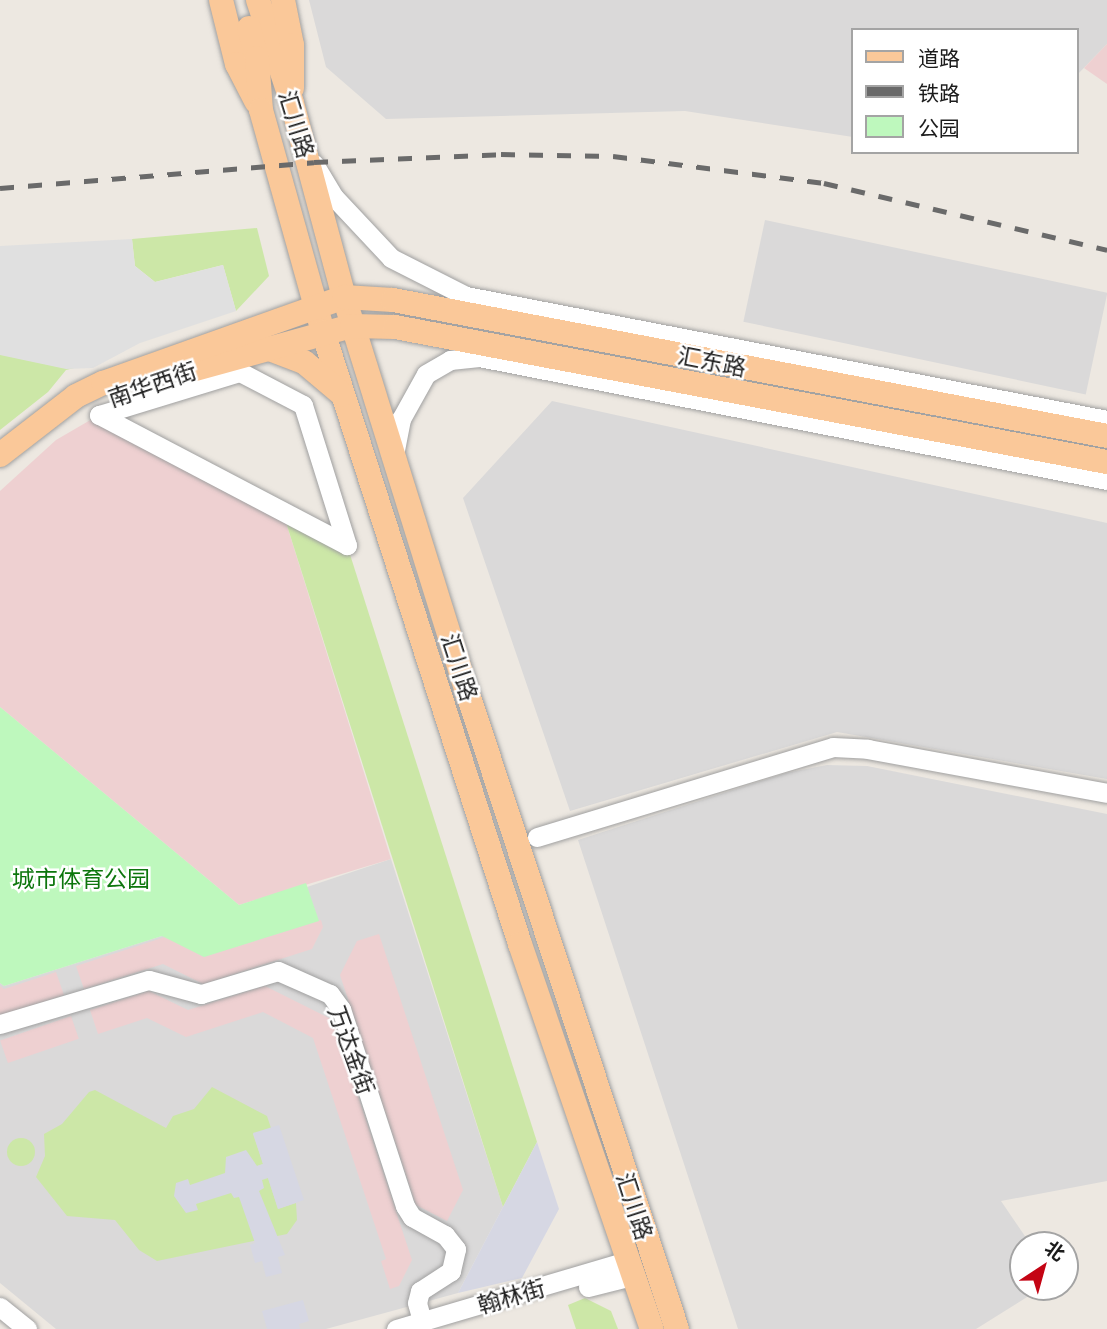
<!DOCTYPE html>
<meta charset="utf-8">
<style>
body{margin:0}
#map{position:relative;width:1107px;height:1329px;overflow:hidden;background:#ede8e1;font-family:Barlow,"Noto Sans SC",sans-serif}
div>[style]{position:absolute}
.residential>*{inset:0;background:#dad9d9;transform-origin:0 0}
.commercial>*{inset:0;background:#eed0d1;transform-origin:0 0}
.grass>*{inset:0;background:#cce7a7}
.round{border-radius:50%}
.park>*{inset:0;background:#bef8bd}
.parking>*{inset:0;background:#e0e0e0}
.plaza>*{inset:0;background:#d6d7e3}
.roads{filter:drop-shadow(0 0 2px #a0a0a0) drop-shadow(0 0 2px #a0a0a0)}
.minor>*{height:19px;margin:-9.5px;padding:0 9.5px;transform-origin:9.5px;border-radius:9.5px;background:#fff}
.major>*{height:24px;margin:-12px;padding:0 12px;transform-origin:12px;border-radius:12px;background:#fac899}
.rail>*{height:4.5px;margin-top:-2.25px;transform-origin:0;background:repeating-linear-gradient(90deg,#6a6a6a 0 14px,transparent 0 28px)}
span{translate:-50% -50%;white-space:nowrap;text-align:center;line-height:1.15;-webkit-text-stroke:5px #fff;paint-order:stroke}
.street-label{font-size:23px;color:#1c1c1c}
.park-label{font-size:23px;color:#0d760d}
.legend{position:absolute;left:851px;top:28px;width:228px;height:126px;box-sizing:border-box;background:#fff;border:2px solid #a4a4a4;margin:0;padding:9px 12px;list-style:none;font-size:21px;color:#1c1c1c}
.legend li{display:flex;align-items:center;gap:14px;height:35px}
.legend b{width:35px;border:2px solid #a4a4a4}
.north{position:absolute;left:1009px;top:1231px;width:70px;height:70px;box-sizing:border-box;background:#fff;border:2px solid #a4a4a4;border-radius:50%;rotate:36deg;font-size:19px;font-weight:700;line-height:28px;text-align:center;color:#1c1c1c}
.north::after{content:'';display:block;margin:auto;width:24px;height:32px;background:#c40414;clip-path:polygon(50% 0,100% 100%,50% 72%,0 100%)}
</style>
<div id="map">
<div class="residential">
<div style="clip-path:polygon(309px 0,1107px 0,1107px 44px,1077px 75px,1077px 30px,853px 30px,853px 137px,685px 111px,386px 119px,326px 67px)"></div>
<div style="left:765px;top:220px;width:350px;height:104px;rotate:12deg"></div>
<div style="clip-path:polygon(552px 401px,1107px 523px,1107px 779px,837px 732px,570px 811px,463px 498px)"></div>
<div style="clip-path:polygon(827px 765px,867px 766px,1107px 814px,1107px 1181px,1001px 1201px,1031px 1245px,1023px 1245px,1023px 1287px,1043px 1287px,976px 1329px,738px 1329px,578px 840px,786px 773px)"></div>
<div style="clip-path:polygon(391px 859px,503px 1207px,458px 1293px,326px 1329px,56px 1329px,0 1283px,0 983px,4px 986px,162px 936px,318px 920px,307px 887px)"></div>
</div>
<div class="commercial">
<div style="clip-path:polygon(1107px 44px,1107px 84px,1084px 68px)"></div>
<div style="clip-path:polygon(99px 415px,283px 513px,391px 859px,239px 905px,0 707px,0 491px,56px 440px)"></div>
<div style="clip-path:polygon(321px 920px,323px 927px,312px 949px,203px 984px,163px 964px,84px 989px,76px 966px,165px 937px,204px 957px)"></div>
<div style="clip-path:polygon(379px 934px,463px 1190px,447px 1221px,416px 1205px,340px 975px,357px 941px)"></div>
<div style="clip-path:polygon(56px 972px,64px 995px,0 1016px,0 986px,4px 989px)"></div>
<div style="clip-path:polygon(265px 986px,333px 1020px,412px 1260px,399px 1286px,390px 1289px,381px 1261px,386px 1259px,313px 1038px,263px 1012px,186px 1037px,147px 1018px,98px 1034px,90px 1010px,149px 991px,188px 1010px)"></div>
<div style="left:71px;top:1016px;width:24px;height:75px;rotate:71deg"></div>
</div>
<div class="grass">
<div style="clip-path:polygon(257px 228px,269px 276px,236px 311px,223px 265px,155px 282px,135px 266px,132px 239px)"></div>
<div style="clip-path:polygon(0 348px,74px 368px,66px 370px,48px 392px,0 430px)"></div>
<div style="clip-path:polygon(283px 513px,347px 545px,537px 1142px,503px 1207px)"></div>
<div style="clip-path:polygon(212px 1087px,267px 1116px,271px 1128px,253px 1134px,263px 1164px,257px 1166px,268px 1178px,278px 1209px,296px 1203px,297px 1220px,287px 1234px,157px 1261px,139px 1250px,115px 1220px,67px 1216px,36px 1177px,45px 1156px,44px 1134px,62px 1124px,89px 1092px,95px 1090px,166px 1128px,173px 1116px,194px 1109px)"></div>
<div class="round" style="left:7px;top:1138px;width:28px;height:28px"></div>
<div style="clip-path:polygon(585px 1298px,611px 1311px,618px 1329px,576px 1329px,568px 1305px)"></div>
</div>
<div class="park">
<div style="clip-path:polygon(0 707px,239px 905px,306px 883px,319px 921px,204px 957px,162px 936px,4px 986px,0 983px)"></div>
</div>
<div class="parking">
<div style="clip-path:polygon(132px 239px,135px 266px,155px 282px,223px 265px,236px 311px,140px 343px,93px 368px,66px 369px,0 355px,0 246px)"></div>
</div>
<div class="plaza">
<div style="clip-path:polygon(279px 1125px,304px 1200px,278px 1209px,268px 1178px,262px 1180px,264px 1188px,259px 1191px,285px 1255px,278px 1257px,282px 1273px,266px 1277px,262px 1261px,255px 1263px,250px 1245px,255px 1243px,239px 1197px,234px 1198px,231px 1193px,196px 1204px,198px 1210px,186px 1213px,174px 1196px,176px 1183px,188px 1179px,190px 1185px,225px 1173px,226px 1157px,246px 1150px,257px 1166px,263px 1164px,253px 1133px)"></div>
<div style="clip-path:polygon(537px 1142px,559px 1209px,522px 1278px,458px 1293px)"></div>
<div style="clip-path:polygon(303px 1300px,309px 1321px,299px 1324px,300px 1329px,267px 1329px,262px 1311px)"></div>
</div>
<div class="roads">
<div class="minor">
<div style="left:314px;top:164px;width:39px;rotate:59deg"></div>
<div style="left:334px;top:197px;width:83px;rotate:46.9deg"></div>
<div style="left:391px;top:258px;width:84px;rotate:26.9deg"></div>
<div style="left:466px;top:296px;width:653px;rotate:10.95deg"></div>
<div style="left:240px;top:372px;width:71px;rotate:27.6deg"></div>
<div style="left:303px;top:405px;width:147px;rotate:72.6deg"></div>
<div style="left:347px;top:545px;width:280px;rotate:-152.3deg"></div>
<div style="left:99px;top:415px;width:147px;rotate:-17deg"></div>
<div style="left:394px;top:455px;width:37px;rotate:-79deg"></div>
<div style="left:401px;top:419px;width:51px;rotate:-60.9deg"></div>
<div style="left:426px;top:374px;width:28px;rotate:-30deg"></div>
<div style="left:450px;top:360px;width:29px;rotate:-6deg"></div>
<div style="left:479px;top:357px;width:640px;rotate:11.08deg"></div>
<div style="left:537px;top:837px;width:309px;rotate:-16.9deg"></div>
<div style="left:833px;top:747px;width:35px;rotate:3deg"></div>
<div style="left:868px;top:749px;width:243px;rotate:10.4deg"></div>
<div style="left:0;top:1024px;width:155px;rotate:-16.5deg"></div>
<div style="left:149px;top:980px;width:54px;rotate:15.1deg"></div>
<div style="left:201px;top:994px;width:80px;rotate:-16.6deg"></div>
<div style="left:278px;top:971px;width:57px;rotate:23.9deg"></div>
<div style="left:330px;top:994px;width:19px;rotate:54deg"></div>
<div style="left:341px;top:1009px;width:207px;rotate:72deg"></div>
<div style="left:405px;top:1206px;width:13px;rotate:58deg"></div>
<div style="left:412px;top:1217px;width:38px;rotate:29deg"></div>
<div style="left:445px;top:1235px;width:18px;rotate:52deg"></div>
<div style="left:456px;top:1249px;width:23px;rotate:103deg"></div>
<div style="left:451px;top:1271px;width:37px;rotate:147deg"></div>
<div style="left:420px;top:1291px;width:12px;rotate:104deg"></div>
<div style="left:417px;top:1303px;width:19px;rotate:74deg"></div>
<div style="left:588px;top:1287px;width:45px;rotate:-14deg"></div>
<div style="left:0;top:1307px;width:35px;rotate:39deg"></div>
<div style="left:396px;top:1329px;width:241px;rotate:-16.4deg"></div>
</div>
<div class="major">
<div style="left:221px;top:0;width:66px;rotate:76deg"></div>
<div style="left:237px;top:64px;width:42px;rotate:62.8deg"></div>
<div style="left:258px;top:0;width:108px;rotate:71.7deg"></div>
<div style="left:292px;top:103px;width:201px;rotate:75deg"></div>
<div style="left:344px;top:297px;width:410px;rotate:72.7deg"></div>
<div style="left:466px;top:688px;width:675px;rotate:71.78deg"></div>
<div style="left:283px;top:0;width:46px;rotate:78.7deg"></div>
<div style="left:292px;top:45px;width:43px;rotate:90deg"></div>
<div style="left:249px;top:28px;width:31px;rotate:75deg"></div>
<div style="left:257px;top:58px;width:52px;rotate:85.6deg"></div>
<div style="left:261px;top:110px;width:230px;rotate:74.4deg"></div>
<div style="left:323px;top:332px;width:643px;rotate:72.16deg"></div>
<div style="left:520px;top:944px;width:407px;rotate:71.1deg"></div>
<div style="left:267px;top:348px;width:40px;rotate:21deg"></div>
<div style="left:304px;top:362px;width:50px;rotate:40.1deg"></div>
<div style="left:192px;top:370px;width:166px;rotate:-15.4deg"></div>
<div style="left:352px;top:326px;width:43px;rotate:1.3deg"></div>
<div style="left:395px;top:327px;width:725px;rotate:10.74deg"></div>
<div style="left:0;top:455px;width:96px;rotate:-37.8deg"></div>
<div style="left:76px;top:396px;width:30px;rotate:-26deg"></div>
<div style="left:103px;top:383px;width:256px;rotate:-19.6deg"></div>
<div style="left:344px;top:297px;width:49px;rotate:3.5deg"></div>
<div style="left:393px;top:300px;width:727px;rotate:10.78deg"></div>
</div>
</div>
<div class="rail">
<div style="left:0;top:188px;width:315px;rotate:-4.7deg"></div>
<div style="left:314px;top:162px;width:187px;rotate:-2.4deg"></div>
<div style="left:501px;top:154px;width:112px;rotate:1deg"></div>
<div style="left:613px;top:156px;width:213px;rotate:7.3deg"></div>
<div style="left:824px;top:183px;width:291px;rotate:13.3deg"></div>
</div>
<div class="street-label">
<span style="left:297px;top:124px;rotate:73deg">汇川路</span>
<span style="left:712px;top:361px;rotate:11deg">汇东路</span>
<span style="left:152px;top:384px;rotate:-19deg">南华西街</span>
<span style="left:460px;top:667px;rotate:72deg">汇川路</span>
<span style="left:352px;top:1050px;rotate:70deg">万达金街</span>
<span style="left:635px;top:1206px;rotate:72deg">汇川路</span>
<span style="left:511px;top:1296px;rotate:-16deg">翰林街</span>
</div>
<div class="park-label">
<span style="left:81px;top:878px">城市体育公园</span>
</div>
<ul class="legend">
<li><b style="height:9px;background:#fac899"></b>道路</li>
<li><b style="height:9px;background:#6a6a6a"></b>铁路</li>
<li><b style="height:19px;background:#bef8bd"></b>公园</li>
</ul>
<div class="north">北</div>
</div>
